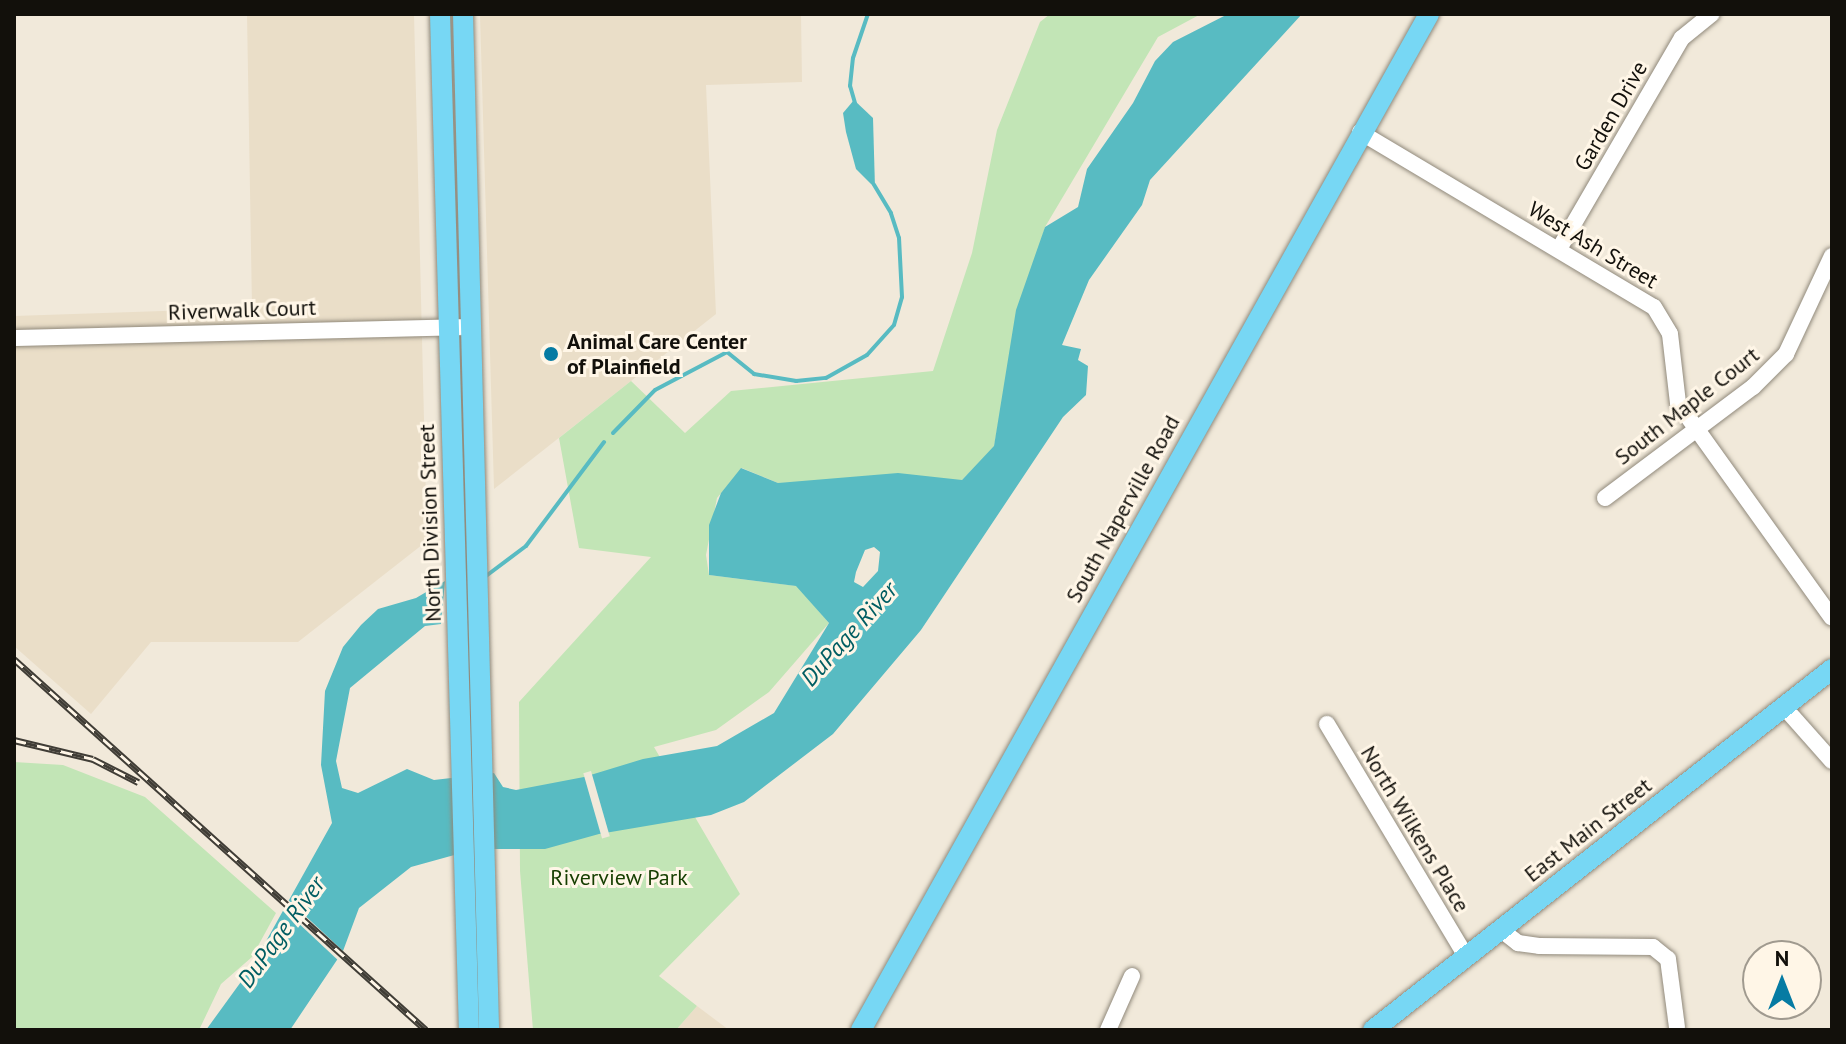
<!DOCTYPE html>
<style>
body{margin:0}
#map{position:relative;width:1846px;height:1044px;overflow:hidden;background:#f1e9da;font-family:"PT Sans",sans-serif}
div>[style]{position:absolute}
.built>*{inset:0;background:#eadec8}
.green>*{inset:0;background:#c2e5b6}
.water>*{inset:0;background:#58bbc2}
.pier>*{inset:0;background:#f1e9da;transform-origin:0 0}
.stream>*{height:4px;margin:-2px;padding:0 2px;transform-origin:2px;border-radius:2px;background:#58bbc2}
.roads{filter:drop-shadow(0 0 2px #90897b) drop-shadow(0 0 2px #90897b)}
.minor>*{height:16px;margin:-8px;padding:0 8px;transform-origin:8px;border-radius:8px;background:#fff}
.major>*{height:20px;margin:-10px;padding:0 10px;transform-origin:10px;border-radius:10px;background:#77d7f4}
.rail>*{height:7px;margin-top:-3.5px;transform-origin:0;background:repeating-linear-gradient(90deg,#fff6e7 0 12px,#403d36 0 24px);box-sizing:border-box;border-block:2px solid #403d36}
.dots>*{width:22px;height:22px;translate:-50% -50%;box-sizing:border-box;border:4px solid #fff6e7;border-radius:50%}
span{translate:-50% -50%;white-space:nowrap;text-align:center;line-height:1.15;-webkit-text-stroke:6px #fff6e7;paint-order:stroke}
.street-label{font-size:22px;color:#12100b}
.poi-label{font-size:22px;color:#12100b;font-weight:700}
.left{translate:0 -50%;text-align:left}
.park-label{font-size:22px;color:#163e00}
.water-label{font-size:24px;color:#015d62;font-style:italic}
.frame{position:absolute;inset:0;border:16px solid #12100b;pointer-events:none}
.north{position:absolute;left:1742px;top:940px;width:80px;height:80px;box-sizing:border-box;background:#fff6e7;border:2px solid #a09a8f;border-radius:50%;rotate:0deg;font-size:22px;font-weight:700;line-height:32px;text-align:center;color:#12100b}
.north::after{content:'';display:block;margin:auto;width:28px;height:36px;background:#067ba3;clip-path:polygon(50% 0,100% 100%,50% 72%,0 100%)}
</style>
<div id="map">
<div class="built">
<div style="clip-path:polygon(247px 14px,414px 14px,427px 541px,298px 642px,151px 642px,91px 714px,14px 646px,14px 316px,252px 308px)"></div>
<div style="clip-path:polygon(480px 14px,801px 14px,802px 82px,706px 85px,716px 314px,494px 489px)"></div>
<div style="clip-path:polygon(697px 1006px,729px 1030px,676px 1030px)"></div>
</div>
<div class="green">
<div style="clip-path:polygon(1050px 14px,1201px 14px,1158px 37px,1045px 227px,1014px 335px,994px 447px,962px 480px,778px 483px,742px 468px,717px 498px,706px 555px,709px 575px,797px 586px,829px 623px,769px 692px,716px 730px,654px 747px,740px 894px,659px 976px,697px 1006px,676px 1030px,533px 1030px,520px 871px,519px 702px,651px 557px,579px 548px,559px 438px,631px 381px,685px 433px,731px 391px,933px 371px,972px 253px,997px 130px,1040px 22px)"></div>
<div style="clip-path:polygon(14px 762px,63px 765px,145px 797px,276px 913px,252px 957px,221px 984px,199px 1030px,14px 1030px)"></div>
</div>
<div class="water">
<div style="clip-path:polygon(evenodd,1228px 14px,1302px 14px,1150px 180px,1142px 205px,1089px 280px,1062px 345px,1081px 349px,1078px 360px,1088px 366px,1086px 395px,1063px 417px,921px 630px,833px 734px,744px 802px,711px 815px,599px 834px,545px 849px,476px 849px,411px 867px,359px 908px,343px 951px,290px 1030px,206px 1030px,251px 968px,332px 823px,321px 765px,325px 691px,343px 647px,361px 625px,378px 609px,416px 598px,445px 581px,441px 624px,425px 626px,350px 688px,336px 761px,342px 788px,358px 793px,407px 769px,434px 780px,494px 773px,503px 787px,516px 790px,584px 777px,643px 759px,717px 746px,774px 713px,829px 623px,796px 586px,709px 575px,709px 525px,721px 493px,741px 468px,778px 483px,898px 473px,962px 480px,994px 446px,1016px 310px,1045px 227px,1078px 207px,1087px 169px,1133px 103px,1155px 61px,1173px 42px,1228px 14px,874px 547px,880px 552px,878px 571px,863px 587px,854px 582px,856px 572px,865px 550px,874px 547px)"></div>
<div style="clip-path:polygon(854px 100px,873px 118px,875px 188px,856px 169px,846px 132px,843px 113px)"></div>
</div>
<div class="pier">
<div style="left:591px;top:771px;width:68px;height:8px;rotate:74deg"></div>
<div style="left:285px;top:897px;width:83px;height:10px;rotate:43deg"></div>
</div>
<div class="stream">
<div style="left:855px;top:103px;width:18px;rotate:-106deg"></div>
<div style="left:850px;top:86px;width:28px;rotate:-84deg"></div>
<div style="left:853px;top:58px;width:46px;rotate:-71.2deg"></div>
<div style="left:613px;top:433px;width:60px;rotate:-45.7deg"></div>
<div style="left:655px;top:390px;width:81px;rotate:-27.8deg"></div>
<div style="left:727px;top:352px;width:35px;rotate:39deg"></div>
<div style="left:754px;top:374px;width:43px;rotate:9.5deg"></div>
<div style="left:796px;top:381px;width:30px;rotate:-6deg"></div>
<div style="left:826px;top:378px;width:47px;rotate:-29.3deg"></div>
<div style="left:867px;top:355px;width:40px;rotate:-48deg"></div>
<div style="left:894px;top:325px;width:29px;rotate:-74deg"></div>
<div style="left:902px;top:297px;width:59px;rotate:-92.9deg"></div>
<div style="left:899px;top:238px;width:26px;rotate:-108deg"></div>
<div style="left:891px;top:213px;width:33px;rotate:-121deg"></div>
<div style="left:486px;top:576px;width:50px;rotate:-36.9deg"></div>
<div style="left:526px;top:546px;width:130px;rotate:-53.1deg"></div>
</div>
<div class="roads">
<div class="minor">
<div style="left:1360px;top:132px;width:342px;rotate:30.8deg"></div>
<div style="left:1654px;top:307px;width:31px;rotate:59deg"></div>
<div style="left:1670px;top:334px;width:69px;rotate:83.4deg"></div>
<div style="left:1678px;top:403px;width:264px;rotate:54.4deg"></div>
<div style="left:1559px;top:249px;width:244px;rotate:-59.8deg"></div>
<div style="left:1682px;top:38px;width:38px;rotate:-39deg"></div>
<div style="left:14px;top:338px;width:446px;rotate:-1.4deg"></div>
<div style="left:1605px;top:498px;width:185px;rotate:-36.9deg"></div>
<div style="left:1753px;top:387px;width:47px;rotate:-45deg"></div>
<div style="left:1786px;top:354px;width:108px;rotate:-64.9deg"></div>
<div style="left:1784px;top:707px;width:72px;rotate:48.4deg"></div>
<div style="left:1327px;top:724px;width:270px;rotate:59.1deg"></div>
<div style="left:1500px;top:929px;width:23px;rotate:38deg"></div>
<div style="left:1518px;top:943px;width:21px;rotate:8deg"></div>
<div style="left:1539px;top:946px;width:114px;rotate:0.5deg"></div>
<div style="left:1653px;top:947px;width:19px;rotate:39deg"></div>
<div style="left:1668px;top:959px;width:69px;rotate:82.5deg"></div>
<div style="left:1108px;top:1030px;width:59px;rotate:-66deg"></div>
</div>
<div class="major">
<div style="left:440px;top:14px;width:1016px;rotate:88.37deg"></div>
<div style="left:463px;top:14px;width:1016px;rotate:88.53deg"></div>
<div style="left:861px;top:1030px;width:1164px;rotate:-60.79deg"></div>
<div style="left:1373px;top:1030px;width:584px;rotate:-38.18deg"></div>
</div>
</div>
<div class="rail">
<div style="left:14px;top:659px;width:554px;rotate:42deg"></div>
<div style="left:14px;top:740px;width:81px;rotate:13.5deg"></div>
<div style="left:93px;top:759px;width:51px;rotate:27.1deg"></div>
</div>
<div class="dots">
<div style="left:551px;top:354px;background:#067ba3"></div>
</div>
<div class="street-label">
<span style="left:1611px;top:116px;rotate:-60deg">Garden Drive</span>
<span style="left:1593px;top:245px;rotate:31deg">West Ash Street</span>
<span style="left:242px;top:310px;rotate:-2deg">Riverwalk Court</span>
<span style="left:1687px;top:406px;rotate:-38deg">South Maple Court</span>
<span style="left:1123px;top:509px;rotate:-61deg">South Naperville Road</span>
<span style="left:430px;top:523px;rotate:-92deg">North Division Street</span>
<span style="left:1415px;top:829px;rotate:59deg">North Wilkens Place</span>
<span style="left:1588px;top:830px;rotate:-38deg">East Main Street</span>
</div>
<div class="poi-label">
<span class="left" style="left:567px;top:354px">Animal Care Center<br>of Plainfield</span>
</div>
<div class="park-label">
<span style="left:619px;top:878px">Riverview Park</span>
</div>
<div class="water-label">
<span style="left:849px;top:634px;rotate:-48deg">DuPage River</span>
<span style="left:281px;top:932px;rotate:-54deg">DuPage River</span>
</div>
<div class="frame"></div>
<div class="north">N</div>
</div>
